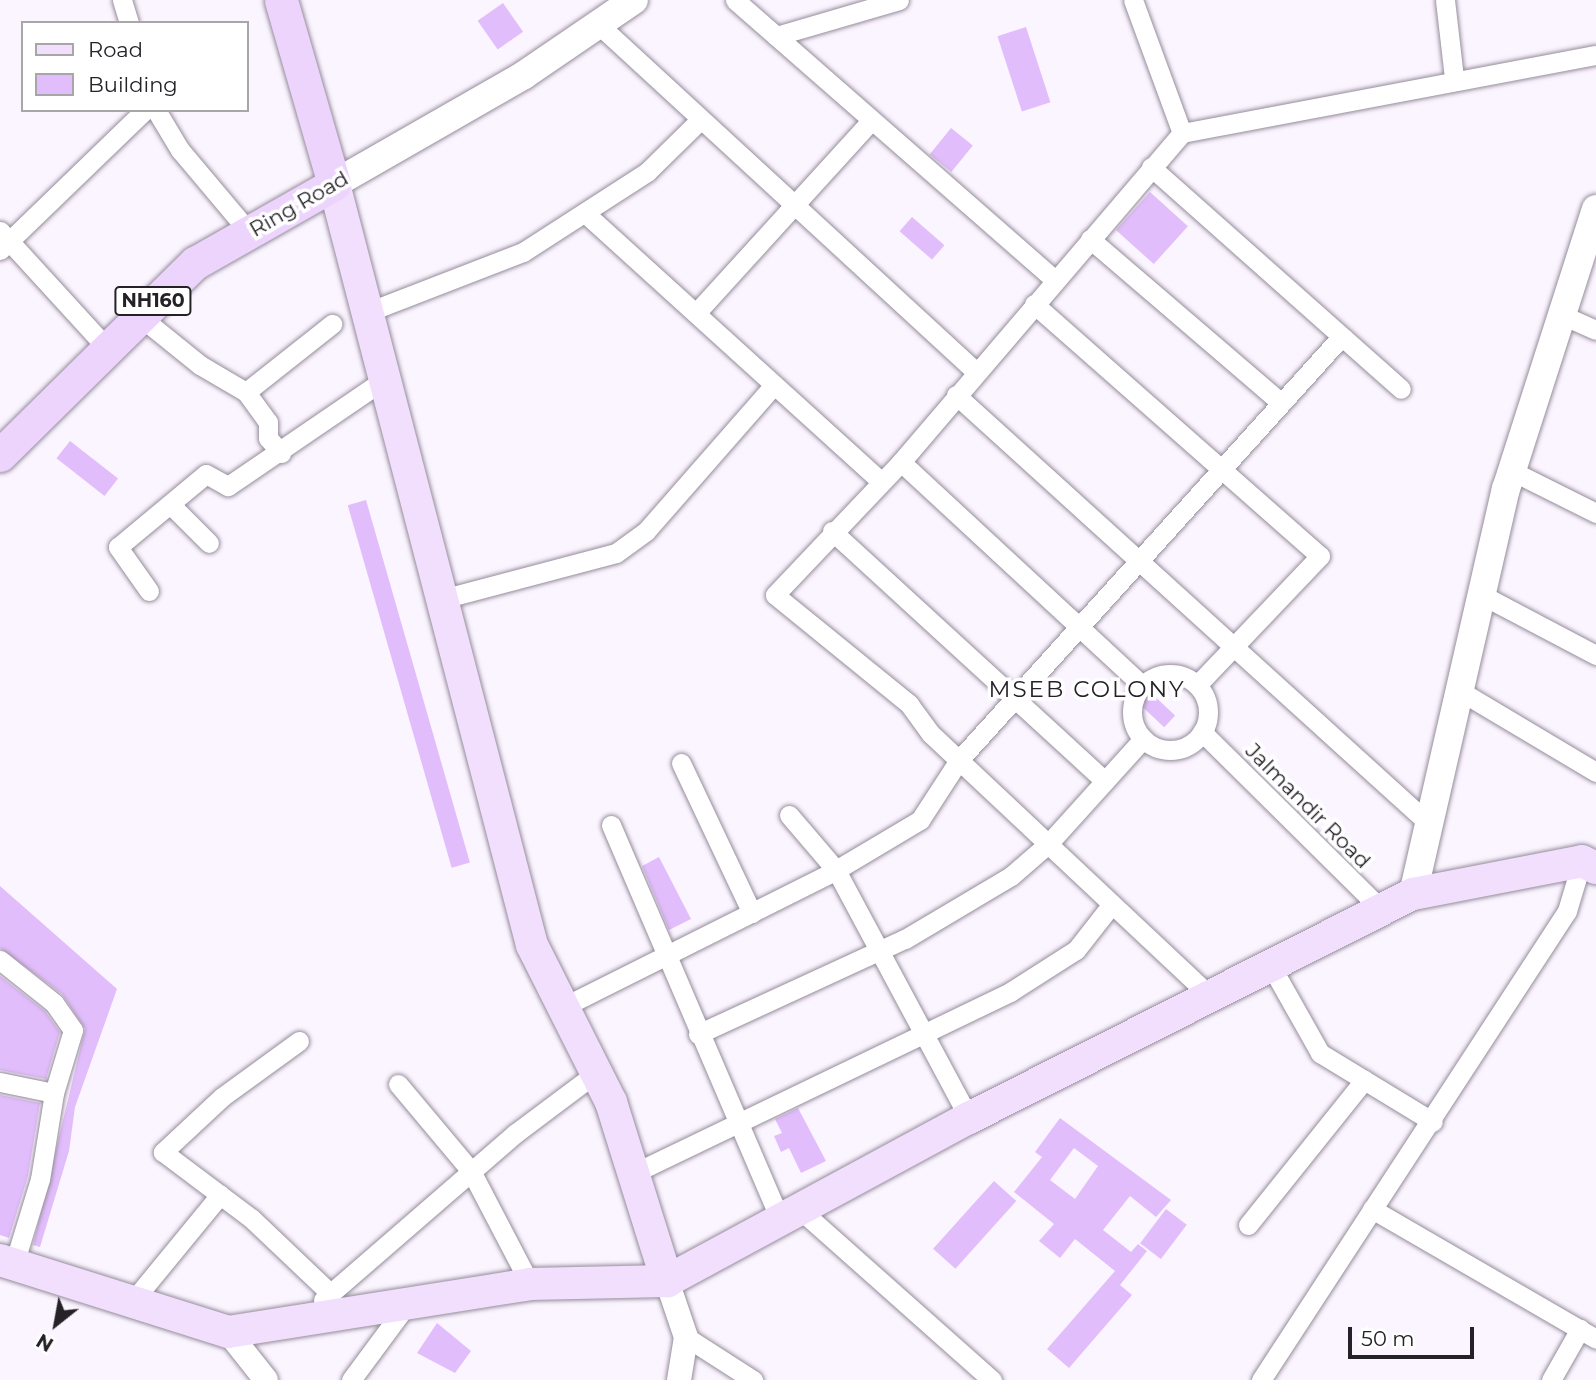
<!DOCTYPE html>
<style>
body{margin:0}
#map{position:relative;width:1596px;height:1380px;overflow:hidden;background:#fbf5ff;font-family:Montserrat,sans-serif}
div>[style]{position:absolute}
.building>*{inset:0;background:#e2bdfc;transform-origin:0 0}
.roads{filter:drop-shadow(0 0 2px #958c9b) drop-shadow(0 0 2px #958c9b)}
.minor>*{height:19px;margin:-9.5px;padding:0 9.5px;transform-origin:9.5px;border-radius:9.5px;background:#fff}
.minor>.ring{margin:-9.5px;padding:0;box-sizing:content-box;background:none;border:19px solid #fff;border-radius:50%}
.tertiary>*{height:24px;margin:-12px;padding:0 12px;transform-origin:12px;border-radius:12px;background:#fff}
.secondary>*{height:28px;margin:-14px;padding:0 14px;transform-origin:14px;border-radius:14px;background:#fff}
.primary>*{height:32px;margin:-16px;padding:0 16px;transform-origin:16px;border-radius:16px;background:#f1dffd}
.trunk>*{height:33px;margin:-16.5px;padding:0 16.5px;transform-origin:16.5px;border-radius:16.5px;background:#ecd4fc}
span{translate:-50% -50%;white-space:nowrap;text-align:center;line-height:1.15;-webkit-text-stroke:7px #fff;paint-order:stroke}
.shield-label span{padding:2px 5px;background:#fff;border:2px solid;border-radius:5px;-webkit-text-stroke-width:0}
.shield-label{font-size:19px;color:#242127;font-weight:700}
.street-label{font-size:21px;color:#242127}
.neighbourhood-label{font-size:23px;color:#242127;letter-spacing:2px}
.legend{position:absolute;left:21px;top:21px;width:228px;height:91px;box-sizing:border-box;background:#fff;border:2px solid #a7a6a9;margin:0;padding:9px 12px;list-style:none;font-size:21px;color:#242127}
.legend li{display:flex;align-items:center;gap:14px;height:35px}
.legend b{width:35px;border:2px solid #a7a6a9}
.north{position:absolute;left:21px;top:1289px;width:70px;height:70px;-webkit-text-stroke:5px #fff;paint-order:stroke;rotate:211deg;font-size:19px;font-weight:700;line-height:28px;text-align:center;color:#242127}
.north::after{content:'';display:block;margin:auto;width:24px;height:32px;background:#242127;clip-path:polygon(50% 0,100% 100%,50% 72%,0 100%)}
.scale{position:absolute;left:1348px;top:1327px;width:126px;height:32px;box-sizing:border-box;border:4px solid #242127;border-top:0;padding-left:9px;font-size:21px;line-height:24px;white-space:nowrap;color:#242127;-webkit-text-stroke:5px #fff;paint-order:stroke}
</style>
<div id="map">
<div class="building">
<div style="left:503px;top:3px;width:35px;height:31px;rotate:55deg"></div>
<div style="left:1026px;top:27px;width:79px;height:30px;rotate:72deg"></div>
<div style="left:951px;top:128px;width:28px;height:34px;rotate:39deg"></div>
<div style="left:1150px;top:192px;width:51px;height:51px;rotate:42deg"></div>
<div style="left:912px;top:217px;width:43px;height:19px;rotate:41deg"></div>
<div style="left:70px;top:441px;width:61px;height:22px;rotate:38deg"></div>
<div style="left:366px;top:500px;width:377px;height:19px;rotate:74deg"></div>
<div style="left:1151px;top:693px;width:33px;height:16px;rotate:43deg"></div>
<div style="clip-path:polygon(659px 857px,691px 919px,669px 930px,642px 866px)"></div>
<div style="clip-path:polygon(0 886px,117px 989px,75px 1107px,69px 1151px,40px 1247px,33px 1245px,85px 1029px,62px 994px,0 948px)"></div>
<div style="clip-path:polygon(0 976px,45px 1011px,60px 1032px,46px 1079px,0 1070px)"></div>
<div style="clip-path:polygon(0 1095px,40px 1103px,28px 1176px,9px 1238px,0 1235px)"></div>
<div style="clip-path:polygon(798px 1108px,826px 1161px,801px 1173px,789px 1148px,781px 1152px,774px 1136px,782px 1133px,775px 1119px)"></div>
<div style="clip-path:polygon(evenodd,1060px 1118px,1171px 1200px,1156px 1217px,1130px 1196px,1103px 1230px,1131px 1252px,1138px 1244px,1147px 1251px,1120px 1285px,1132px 1295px,1069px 1368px,1047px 1349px,1115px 1271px,1075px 1239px,1060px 1258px,1039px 1241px,1054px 1224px,1014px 1192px,1042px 1157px,1035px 1152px,1060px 1118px,1074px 1148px,1098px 1166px,1075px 1199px,1050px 1180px,1074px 1148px)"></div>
<div style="left:994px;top:1181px;width:30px;height:91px;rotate:42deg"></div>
<div style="left:1166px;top:1209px;width:26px;height:43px;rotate:37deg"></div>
<div style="clip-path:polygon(437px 1323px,471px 1351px,455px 1373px,417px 1353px)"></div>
</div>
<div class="roads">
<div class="minor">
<div style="left:122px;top:0;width:24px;rotate:73deg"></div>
<div style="left:735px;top:0;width:425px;rotate:41.2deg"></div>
<div style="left:1133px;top:0;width:142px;rotate:69.8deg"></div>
<div style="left:1182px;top:133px;width:433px;rotate:130.5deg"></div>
<div style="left:901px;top:462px;width:183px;rotate:133.5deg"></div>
<div style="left:775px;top:595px;width:173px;rotate:39.1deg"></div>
<div style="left:909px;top:704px;width:37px;rotate:54deg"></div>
<div style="left:931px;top:734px;width:383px;rotate:43.2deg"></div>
<div style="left:1445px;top:0;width:79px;rotate:83.4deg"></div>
<div style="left:598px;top:24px;width:514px;rotate:42.63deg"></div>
<div style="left:776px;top:36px;width:128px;rotate:-16.3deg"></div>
<div style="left:156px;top:110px;width:47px;rotate:59deg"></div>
<div style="left:180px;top:150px;width:107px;rotate:49.9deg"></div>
<div style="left:1182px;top:133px;width:421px;rotate:-10.7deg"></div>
<div style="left:1151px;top:167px;width:334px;rotate:41.6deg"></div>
<div style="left:586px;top:214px;width:396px;rotate:42.2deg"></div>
<div style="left:0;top:231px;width:156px;rotate:47.6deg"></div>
<div style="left:1090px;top:239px;width:250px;rotate:40.6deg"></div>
<div style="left:0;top:250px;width:202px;rotate:-44deg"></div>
<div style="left:1034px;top:304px;width:381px;rotate:41.4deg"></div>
<div style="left:1320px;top:556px;width:178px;rotate:133.6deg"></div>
<div style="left:368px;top:312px;width:166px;rotate:-21.2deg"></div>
<div style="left:523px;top:252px;width:148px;rotate:-32.8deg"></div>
<div style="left:647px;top:172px;width:74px;rotate:-44.5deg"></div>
<div style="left:697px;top:312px;width:257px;rotate:-47.7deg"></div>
<div style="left:138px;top:315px;width:80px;rotate:38.9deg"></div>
<div style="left:200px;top:365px;width:53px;rotate:30.4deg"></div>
<div style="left:246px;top:392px;width:37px;rotate:54deg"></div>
<div style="left:268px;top:422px;width:16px;rotate:90deg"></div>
<div style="left:268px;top:438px;width:20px;rotate:49deg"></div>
<div style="left:1562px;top:315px;width:37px;rotate:24deg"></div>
<div style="left:246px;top:392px;width:110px;rotate:-38.3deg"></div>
<div style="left:956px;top:395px;width:634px;rotate:42.19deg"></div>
<div style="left:901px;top:462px;width:328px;rotate:42.8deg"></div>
<div style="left:1512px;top:471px;width:94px;rotate:26.6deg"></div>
<div style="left:170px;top:504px;width:55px;rotate:45deg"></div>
<div style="left:832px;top:531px;width:370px;rotate:42.5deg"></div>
<div style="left:149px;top:591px;width:54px;rotate:-125.2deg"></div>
<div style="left:118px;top:547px;width:114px;rotate:-39.7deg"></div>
<div style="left:206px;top:474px;width:25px;rotate:29deg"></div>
<div style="left:228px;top:486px;width:190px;rotate:-34.3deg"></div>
<div style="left:1482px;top:595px;width:129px;rotate:27.8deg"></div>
<div style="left:442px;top:599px;width:180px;rotate:-14.8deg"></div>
<div style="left:616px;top:553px;width:37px;rotate:-36deg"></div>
<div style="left:646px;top:531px;width:193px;rotate:-48.8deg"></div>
<div class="ring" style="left:1132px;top:674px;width:57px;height:57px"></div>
<div style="left:1460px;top:691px;width:158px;rotate:30.8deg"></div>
<div style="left:1202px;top:732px;width:255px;rotate:44.7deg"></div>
<div style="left:681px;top:763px;width:166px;rotate:64.7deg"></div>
<div style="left:789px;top:815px;width:72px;rotate:49.5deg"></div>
<div style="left:836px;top:870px;width:281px;rotate:61.8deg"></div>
<div style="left:611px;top:825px;width:426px;rotate:66.8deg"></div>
<div style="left:0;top:960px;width:69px;rotate:38.5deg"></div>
<div style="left:54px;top:1003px;width:33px;rotate:55deg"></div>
<div style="left:73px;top:1030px;width:66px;rotate:106.8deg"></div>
<div style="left:1271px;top:966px;width:100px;rotate:60.6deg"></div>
<div style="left:1320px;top:1053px;width:132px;rotate:31.4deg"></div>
<div style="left:563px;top:1007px;width:305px;rotate:-26.6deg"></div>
<div style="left:836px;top:870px;width:98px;rotate:-30.8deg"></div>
<div style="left:920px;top:820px;width:72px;rotate:-57deg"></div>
<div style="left:959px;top:760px;width:571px;rotate:-47.91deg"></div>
<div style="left:698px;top:1034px;width:228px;rotate:-24.7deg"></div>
<div style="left:905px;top:939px;width:123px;rotate:-30.7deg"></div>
<div style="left:1011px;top:876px;width:49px;rotate:-40.9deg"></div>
<div style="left:1048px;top:844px;width:142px;rotate:-47.9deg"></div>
<div style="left:299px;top:1041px;width:95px;rotate:144deg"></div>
<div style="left:222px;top:1097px;width:81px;rotate:137deg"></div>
<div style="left:163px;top:1152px;width:110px;rotate:36.9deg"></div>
<div style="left:251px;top:1218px;width:109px;rotate:43.5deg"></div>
<div style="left:0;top:1082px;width:55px;rotate:11.5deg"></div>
<div style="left:54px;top:1093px;width:87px;rotate:99.2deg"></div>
<div style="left:40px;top:1179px;width:89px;rotate:107deg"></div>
<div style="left:398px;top:1084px;width:114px;rotate:50deg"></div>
<div style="left:471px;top:1171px;width:127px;rotate:62.4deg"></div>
<div style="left:630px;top:1175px;width:422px;rotate:-25.7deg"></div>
<div style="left:1010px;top:992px;width:78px;rotate:-32.5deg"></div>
<div style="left:1076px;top:950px;width:58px;rotate:-52deg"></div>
<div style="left:797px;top:1207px;width:261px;rotate:41.6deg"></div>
<div style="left:1372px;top:1209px;width:259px;rotate:30.1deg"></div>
<div style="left:1248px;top:1225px;width:186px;rotate:-51.3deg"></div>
<div style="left:323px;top:1300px;width:255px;rotate:-40.9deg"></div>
<div style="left:516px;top:1133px;width:100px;rotate:-36.9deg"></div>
<div style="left:132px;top:1302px;width:139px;rotate:-50.6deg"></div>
<div style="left:686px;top:1337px;width:80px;rotate:32.7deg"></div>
<div style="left:351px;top:1380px;width:96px;rotate:-53.5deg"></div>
<div style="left:1261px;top:1380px;width:560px;rotate:-56.88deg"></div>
<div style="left:1567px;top:911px;width:52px;rotate:-73.3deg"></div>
<div style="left:1551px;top:1380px;width:59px;rotate:-60.4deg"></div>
</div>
<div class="tertiary">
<div style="left:667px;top:1281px;width:59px;rotate:71.3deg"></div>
<div style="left:686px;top:1337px;width:44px;rotate:99.2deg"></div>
<div style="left:228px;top:1332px;width:61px;rotate:51.6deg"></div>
</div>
<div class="secondary">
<div style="left:334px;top:184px;width:219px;rotate:-29.8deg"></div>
<div style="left:524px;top:75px;width:133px;rotate:-34.3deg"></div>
<div style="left:1413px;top:894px;width:416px;rotate:-77.1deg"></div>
<div style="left:1506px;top:489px;width:294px;rotate:-72.2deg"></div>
</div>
<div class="primary">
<div style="left:334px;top:184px;width:786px;rotate:75.42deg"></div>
<div style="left:532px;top:945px;width:176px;rotate:63.3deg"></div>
<div style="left:611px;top:1102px;width:188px;rotate:72.6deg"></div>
<div style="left:0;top:1260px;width:239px;rotate:17.5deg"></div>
<div style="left:228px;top:1332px;width:306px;rotate:-9deg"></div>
<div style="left:530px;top:1284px;width:137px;rotate:-1.3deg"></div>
<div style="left:667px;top:1281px;width:343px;rotate:-28.4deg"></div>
<div style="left:969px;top:1118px;width:497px;rotate:-26.8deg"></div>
<div style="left:1413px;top:894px;width:172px;rotate:-11deg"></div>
<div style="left:1582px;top:861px;width:16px;rotate:27deg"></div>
</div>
<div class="trunk">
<div style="left:0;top:455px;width:274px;rotate:-44.6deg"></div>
<div style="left:195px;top:263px;width:160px;rotate:-29.6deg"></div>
<div style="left:334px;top:184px;width:191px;rotate:-106.1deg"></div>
</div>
</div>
<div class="shield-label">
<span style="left:153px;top:301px">NH160</span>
</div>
<div class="street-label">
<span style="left:299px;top:204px;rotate:-30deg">Ring Road</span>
<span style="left:1308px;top:806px;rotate:45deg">Jalmandir Road</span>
</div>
<div class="neighbourhood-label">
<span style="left:1087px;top:689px">MSEB COLONY</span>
</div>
<ul class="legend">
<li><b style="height:9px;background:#f1dffd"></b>Road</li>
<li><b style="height:19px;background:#e2bdfc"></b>Building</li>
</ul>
<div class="north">N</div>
<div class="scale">50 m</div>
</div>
